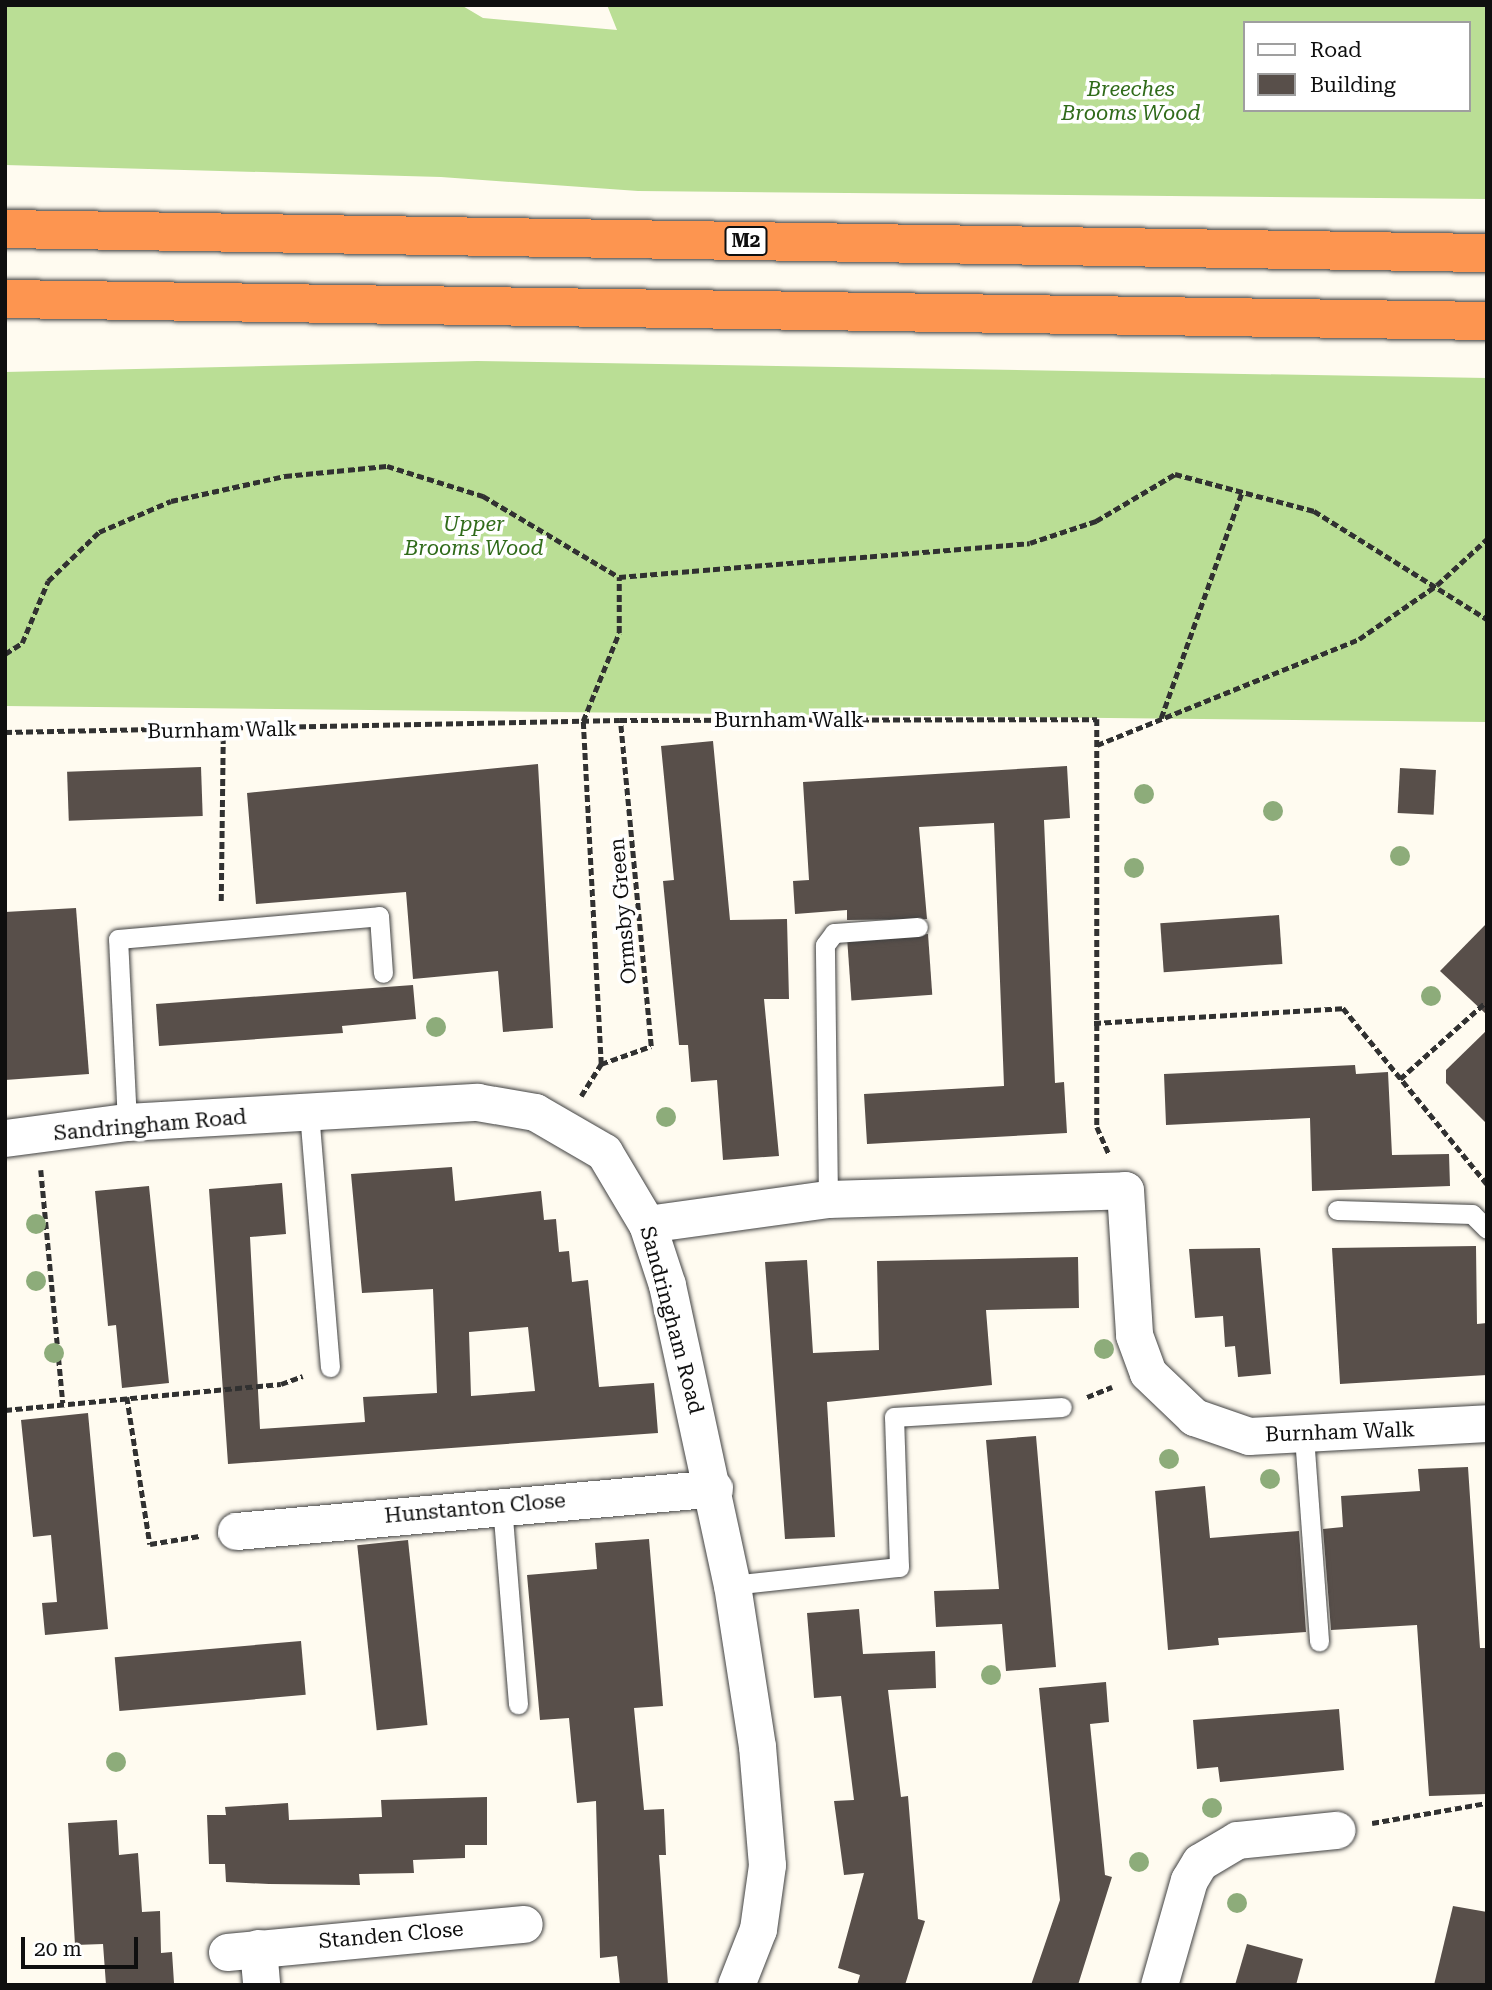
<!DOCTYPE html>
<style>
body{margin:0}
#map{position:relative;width:1492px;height:1990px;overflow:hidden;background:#fffbf0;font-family:"Roboto Serif",serif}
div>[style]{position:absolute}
.forest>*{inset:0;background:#bade95}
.building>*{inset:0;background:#584f4a;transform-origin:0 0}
.path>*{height:4.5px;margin-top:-2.25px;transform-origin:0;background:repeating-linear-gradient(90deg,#313131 0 7px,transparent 0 10.5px)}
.roads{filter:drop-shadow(0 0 2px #424242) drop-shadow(0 0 2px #424242)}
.service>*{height:19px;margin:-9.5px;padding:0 9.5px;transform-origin:9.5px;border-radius:9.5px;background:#fff}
.minor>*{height:37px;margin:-18.5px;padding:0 18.5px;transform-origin:18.5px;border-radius:18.5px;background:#fff}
.motorway>*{height:38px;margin:-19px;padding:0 19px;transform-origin:19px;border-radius:19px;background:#fd9550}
.trees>*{width:20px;height:20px;margin:-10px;border-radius:50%;background:#8dac7a}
span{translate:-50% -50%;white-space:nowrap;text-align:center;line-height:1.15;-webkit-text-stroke:7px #fff;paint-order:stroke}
.shield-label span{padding:2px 5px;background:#fff;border:2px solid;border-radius:5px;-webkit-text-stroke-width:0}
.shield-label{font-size:19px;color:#0f0f0f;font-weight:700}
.park-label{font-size:21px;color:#306b1a;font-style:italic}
.street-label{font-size:21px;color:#0f0f0f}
.frame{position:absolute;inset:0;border:7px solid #0f0f0f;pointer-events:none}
.legend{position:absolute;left:1243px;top:21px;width:228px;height:91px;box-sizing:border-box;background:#fff;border:2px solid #9f9f9f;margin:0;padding:9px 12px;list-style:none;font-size:21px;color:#0f0f0f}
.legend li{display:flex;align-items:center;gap:14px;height:35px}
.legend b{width:35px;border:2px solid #9f9f9f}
.scale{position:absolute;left:21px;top:1937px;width:117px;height:32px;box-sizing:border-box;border:4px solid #0f0f0f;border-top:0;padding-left:9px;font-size:21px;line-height:24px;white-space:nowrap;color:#0f0f0f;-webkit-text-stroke:5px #fff;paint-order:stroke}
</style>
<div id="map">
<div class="forest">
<div style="clip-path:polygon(evenodd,5px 5px,461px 5px,483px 18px,617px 30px,607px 5px,1487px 5px,1487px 199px,638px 191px,441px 177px,5px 165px,5px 5px,1245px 23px,1469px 23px,1469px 110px,1245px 110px,1245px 23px)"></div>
<div style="clip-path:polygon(477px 361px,1487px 378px,1487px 722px,5px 706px,5px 372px)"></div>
</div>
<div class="building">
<div style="clip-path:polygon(713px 741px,730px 920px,787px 919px,789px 999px,764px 999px,779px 1156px,723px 1160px,717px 1080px,691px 1082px,688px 1045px,679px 1045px,663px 881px,674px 880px,661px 746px)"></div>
<div style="clip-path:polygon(538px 764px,553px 1028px,503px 1032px,498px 971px,413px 979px,406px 892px,256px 904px,247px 793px)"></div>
<div style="clip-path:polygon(1067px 766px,1070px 818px,1044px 820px,1055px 1083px,1064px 1082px,1067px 1133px,867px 1144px,864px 1094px,1004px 1086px,994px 823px,919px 827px,927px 919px,847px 920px,847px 910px,795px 914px,793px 881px,809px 880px,803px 782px)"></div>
<div style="left:201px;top:767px;width:49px;height:134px;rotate:88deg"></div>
<div style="left:1400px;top:768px;width:36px;height:45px;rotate:3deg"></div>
<div style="clip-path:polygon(76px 908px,89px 1074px,5px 1080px,5px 912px)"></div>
<div style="left:1279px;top:915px;width:49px;height:119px;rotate:86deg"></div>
<div style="clip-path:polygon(1487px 923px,1487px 1015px,1440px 971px)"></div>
<div style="left:928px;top:934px;width:61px;height:81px;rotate:86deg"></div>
<div style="clip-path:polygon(413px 985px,416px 1019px,342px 1026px,343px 1033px,159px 1046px,156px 1004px)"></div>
<div style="clip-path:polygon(1487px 1030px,1487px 1124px,1446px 1083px,1446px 1070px)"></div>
<div style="clip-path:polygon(1355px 1065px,1356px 1074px,1388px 1072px,1392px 1155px,1449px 1154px,1450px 1186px,1312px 1191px,1310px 1118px,1166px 1125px,1164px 1074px)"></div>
<div style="clip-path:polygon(evenodd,452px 1167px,455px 1201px,541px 1191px,544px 1220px,556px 1219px,559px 1252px,569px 1251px,572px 1282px,588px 1280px,599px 1387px,654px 1383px,658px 1433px,228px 1464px,209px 1189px,282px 1183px,286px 1234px,250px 1237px,260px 1429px,365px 1422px,363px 1397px,437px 1393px,433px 1289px,362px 1293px,351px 1174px,452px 1167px,528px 1327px,535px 1391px,471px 1396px,469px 1332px,528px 1327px)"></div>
<div style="clip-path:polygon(149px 1186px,169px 1383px,122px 1388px,116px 1325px,108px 1326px,95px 1191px)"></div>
<div style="clip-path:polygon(1476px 1246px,1477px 1324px,1487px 1323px,1487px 1375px,1340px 1384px,1332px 1248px)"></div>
<div style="clip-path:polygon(1260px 1248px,1271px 1374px,1238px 1377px,1235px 1346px,1225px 1347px,1223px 1316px,1195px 1318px,1189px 1249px)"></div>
<div style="clip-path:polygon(1078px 1257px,1079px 1308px,986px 1310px,992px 1385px,827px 1402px,835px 1537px,785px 1539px,765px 1262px,807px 1260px,813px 1353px,879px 1350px,877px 1261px)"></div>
<div style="clip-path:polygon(88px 1413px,108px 1629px,45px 1635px,42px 1603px,57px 1602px,51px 1535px,33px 1537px,21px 1420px)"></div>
<div style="clip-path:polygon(1036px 1436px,1056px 1667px,1006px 1671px,1002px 1624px,936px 1627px,934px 1591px,999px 1589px,986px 1440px)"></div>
<div style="clip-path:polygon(1468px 1467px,1480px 1648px,1487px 1648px,1487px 1794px,1429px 1796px,1417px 1625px,1331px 1630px,1323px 1529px,1343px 1527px,1341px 1496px,1420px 1491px,1418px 1469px)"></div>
<div style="clip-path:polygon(1205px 1486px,1210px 1538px,1299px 1531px,1306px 1632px,1218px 1638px,1219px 1645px,1168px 1650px,1155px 1491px)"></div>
<div style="clip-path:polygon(649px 1539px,663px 1706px,634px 1708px,644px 1810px,664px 1809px,666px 1855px,659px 1855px,668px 1985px,620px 1985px,617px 1956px,600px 1958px,596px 1801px,577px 1803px,569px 1718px,540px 1720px,527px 1575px,597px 1569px,595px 1543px)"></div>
<div style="left:408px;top:1540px;width:186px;height:51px;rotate:84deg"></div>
<div style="clip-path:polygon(859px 1609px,863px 1654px,935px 1651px,936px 1688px,888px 1690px,901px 1797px,908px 1796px,918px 1919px,925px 1921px,905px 1985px,857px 1985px,860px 1975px,838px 1968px,864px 1873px,844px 1875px,834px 1801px,854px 1800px,841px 1696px,814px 1698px,807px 1613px)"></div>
<div style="left:301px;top:1641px;width:54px;height:187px;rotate:85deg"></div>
<div style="clip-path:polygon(1106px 1682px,1109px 1722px,1090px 1724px,1105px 1875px,1112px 1877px,1078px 1985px,1031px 1985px,1060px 1900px,1039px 1688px)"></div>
<div style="clip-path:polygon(1339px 1709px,1344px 1770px,1220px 1782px,1218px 1767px,1197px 1769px,1193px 1720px)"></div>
<div style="clip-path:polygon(487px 1797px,487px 1845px,465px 1845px,465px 1858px,413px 1860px,414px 1873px,359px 1874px,360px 1885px,269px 1884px,226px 1882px,225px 1864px,209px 1864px,207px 1815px,226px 1815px,225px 1807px,288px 1803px,289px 1820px,382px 1817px,381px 1800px)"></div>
<div style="clip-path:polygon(117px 1820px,119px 1855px,138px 1853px,142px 1912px,160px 1911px,161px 1953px,172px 1952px,174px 1983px,106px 1985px,103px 1944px,75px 1945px,68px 1823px)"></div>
<div style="clip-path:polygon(1453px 1906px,1487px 1912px,1487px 1985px,1434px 1985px)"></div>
<div style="clip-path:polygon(1247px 1944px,1303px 1959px,1296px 1985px,1235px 1985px)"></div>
</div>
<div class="path">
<div style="left:5px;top:654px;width:20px;rotate:-33deg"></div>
<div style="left:22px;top:643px;width:67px;rotate:-67.2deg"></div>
<div style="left:48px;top:581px;width:71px;rotate:-43.9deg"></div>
<div style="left:99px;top:532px;width:78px;rotate:-23.3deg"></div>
<div style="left:171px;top:501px;width:117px;rotate:-12.4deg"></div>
<div style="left:285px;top:476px;width:102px;rotate:-5.6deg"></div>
<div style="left:387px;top:466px;width:101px;rotate:17.4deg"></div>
<div style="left:483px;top:496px;width:158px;rotate:30.8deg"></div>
<div style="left:1161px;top:718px;width:240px;rotate:-70.3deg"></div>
<div style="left:5px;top:732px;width:615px;rotate:-1.12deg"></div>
<div style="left:620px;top:720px;width:477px;rotate:-0.1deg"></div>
<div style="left:1097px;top:719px;width:408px;rotate:90deg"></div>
<div style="left:1097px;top:1127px;width:30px;rotate:66deg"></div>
<div style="left:1097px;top:745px;width:283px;rotate:-22deg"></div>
<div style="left:1359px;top:639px;width:95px;rotate:-34.7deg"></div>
<div style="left:1437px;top:585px;width:68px;rotate:-42.6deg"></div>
<div style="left:221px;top:901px;width:170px;rotate:-89.3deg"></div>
<div style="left:1094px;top:1023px;width:249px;rotate:-3.4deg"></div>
<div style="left:1343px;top:1008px;width:227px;rotate:50.7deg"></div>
<div style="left:601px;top:1064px;width:343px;rotate:-93deg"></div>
<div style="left:583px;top:721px;width:95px;rotate:-67.8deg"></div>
<div style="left:619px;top:633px;width:56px;rotate:-90deg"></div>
<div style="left:619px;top:577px;width:412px;rotate:-4.7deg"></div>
<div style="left:1030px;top:543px;width:70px;rotate:-18.4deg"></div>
<div style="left:1096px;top:521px;width:92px;rotate:-30.7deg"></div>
<div style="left:1175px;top:474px;width:144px;rotate:14.9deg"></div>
<div style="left:1314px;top:511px;width:204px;rotate:32deg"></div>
<div style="left:1400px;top:1079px;width:117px;rotate:-41.9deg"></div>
<div style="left:581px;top:1096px;width:38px;rotate:-58deg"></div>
<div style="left:601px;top:1064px;width:53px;rotate:-19.8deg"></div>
<div style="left:651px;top:1046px;width:327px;rotate:-95.4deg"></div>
<div style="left:41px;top:1170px;width:234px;rotate:84.6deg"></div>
<div style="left:127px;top:1397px;width:149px;rotate:81.1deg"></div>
<div style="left:150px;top:1544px;width:50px;rotate:-9.3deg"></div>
<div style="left:1087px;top:1397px;width:27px;rotate:-22deg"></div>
<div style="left:5px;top:1410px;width:277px;rotate:-5.4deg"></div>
<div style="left:281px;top:1384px;width:23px;rotate:-20deg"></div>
<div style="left:1372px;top:1823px;width:117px;rotate:-9.9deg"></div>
</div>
<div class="roads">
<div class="service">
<div style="left:309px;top:1112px;width:256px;rotate:85.3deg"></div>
<div style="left:127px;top:1122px;width:183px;rotate:-92.8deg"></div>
<div style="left:118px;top:939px;width:262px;rotate:-5deg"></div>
<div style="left:379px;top:916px;width:57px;rotate:86deg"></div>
<div style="left:828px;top:1199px;width:254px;rotate:-90.7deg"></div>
<div style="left:825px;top:945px;width:15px;rotate:-53deg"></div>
<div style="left:834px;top:933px;width:84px;rotate:-4.1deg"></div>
<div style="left:1337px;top:1210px;width:135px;rotate:1.7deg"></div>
<div style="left:1472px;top:1214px;width:21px;rotate:45deg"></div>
<div style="left:1304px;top:1436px;width:206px;rotate:85.8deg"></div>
<div style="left:502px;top:1505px;width:200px;rotate:85.4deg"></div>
<div style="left:732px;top:1585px;width:168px;rotate:-6.2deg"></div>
<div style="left:899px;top:1567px;width:150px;rotate:-91.9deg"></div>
<div style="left:894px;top:1417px;width:168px;rotate:-3.4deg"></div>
</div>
<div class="minor">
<div style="left:5px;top:1138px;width:123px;rotate:-7.5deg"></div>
<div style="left:127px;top:1122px;width:351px;rotate:-3.3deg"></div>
<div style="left:477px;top:1102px;width:59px;rotate:9.8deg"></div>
<div style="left:535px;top:1112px;width:80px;rotate:30.1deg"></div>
<div style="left:604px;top:1152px;width:84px;rotate:59.2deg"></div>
<div style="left:647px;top:1224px;width:64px;rotate:71.8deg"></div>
<div style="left:667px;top:1285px;width:307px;rotate:77.8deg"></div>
<div style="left:732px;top:1585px;width:163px;rotate:81.2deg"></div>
<div style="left:757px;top:1746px;width:119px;rotate:85.2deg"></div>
<div style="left:767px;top:1865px;width:65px;rotate:98deg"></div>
<div style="left:758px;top:1929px;width:60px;rotate:111.4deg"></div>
<div style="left:647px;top:1224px;width:183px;rotate:-7.9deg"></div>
<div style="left:828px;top:1199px;width:297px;rotate:-1.7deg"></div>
<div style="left:1125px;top:1190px;width:145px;rotate:86.4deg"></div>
<div style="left:1134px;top:1335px;width:40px;rotate:69.8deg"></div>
<div style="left:1148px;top:1373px;width:64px;rotate:43.7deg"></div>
<div style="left:1194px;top:1417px;width:58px;rotate:19.1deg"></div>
<div style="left:1249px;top:1436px;width:238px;rotate:-3.1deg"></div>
<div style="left:236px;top:1531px;width:480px;rotate:-5.1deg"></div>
<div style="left:258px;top:1948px;width:37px;rotate:85deg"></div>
<div style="left:227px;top:1952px;width:298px;rotate:-5.4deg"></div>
<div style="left:1159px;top:1985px;width:109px;rotate:-74.1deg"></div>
<div style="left:1189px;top:1880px;width:21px;rotate:-59deg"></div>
<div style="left:1200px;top:1862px;width:43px;rotate:-30.7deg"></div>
<div style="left:1237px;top:1840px;width:100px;rotate:-5.8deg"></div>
</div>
<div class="motorway">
<div style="left:5px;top:229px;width:1482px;rotate:0.93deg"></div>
<div style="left:5px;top:299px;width:1482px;rotate:0.85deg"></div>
</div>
</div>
<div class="trees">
<div style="left:1144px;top:794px"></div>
<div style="left:1273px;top:811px"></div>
<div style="left:1400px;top:856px"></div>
<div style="left:1134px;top:868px"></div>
<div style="left:1431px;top:996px"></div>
<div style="left:436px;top:1027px"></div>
<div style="left:666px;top:1117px"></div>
<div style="left:36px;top:1224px"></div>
<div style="left:36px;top:1281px"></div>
<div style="left:1104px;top:1349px"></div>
<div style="left:54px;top:1353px"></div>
<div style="left:1169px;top:1459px"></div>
<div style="left:1270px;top:1479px"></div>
<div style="left:991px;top:1675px"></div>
<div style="left:116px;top:1762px"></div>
<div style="left:1212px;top:1808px"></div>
<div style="left:1139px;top:1862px"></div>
<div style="left:1237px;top:1903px"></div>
</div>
<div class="shield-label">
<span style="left:746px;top:241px">M2</span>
</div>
<div class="park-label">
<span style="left:1131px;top:101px">Breeches<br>Brooms Wood</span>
<span style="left:474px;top:536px">Upper<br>Brooms Wood</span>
</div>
<div class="street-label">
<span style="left:789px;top:720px">Burnham Walk</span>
<span style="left:222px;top:730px;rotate:-1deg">Burnham Walk</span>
<span style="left:623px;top:911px;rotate:-95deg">Ormsby Green</span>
<span style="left:150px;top:1125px;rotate:-5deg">Sandringham Road</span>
<span style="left:672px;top:1320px;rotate:75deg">Sandringham Road</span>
<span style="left:1340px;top:1432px;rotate:-2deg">Burnham Walk</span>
<span style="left:475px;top:1508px;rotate:-5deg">Hunstanton Close</span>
<span style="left:391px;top:1935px;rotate:-5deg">Standen Close</span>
</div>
<div class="frame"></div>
<ul class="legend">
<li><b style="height:9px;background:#fff"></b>Road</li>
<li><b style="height:19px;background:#584f4a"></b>Building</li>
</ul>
<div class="scale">20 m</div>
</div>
